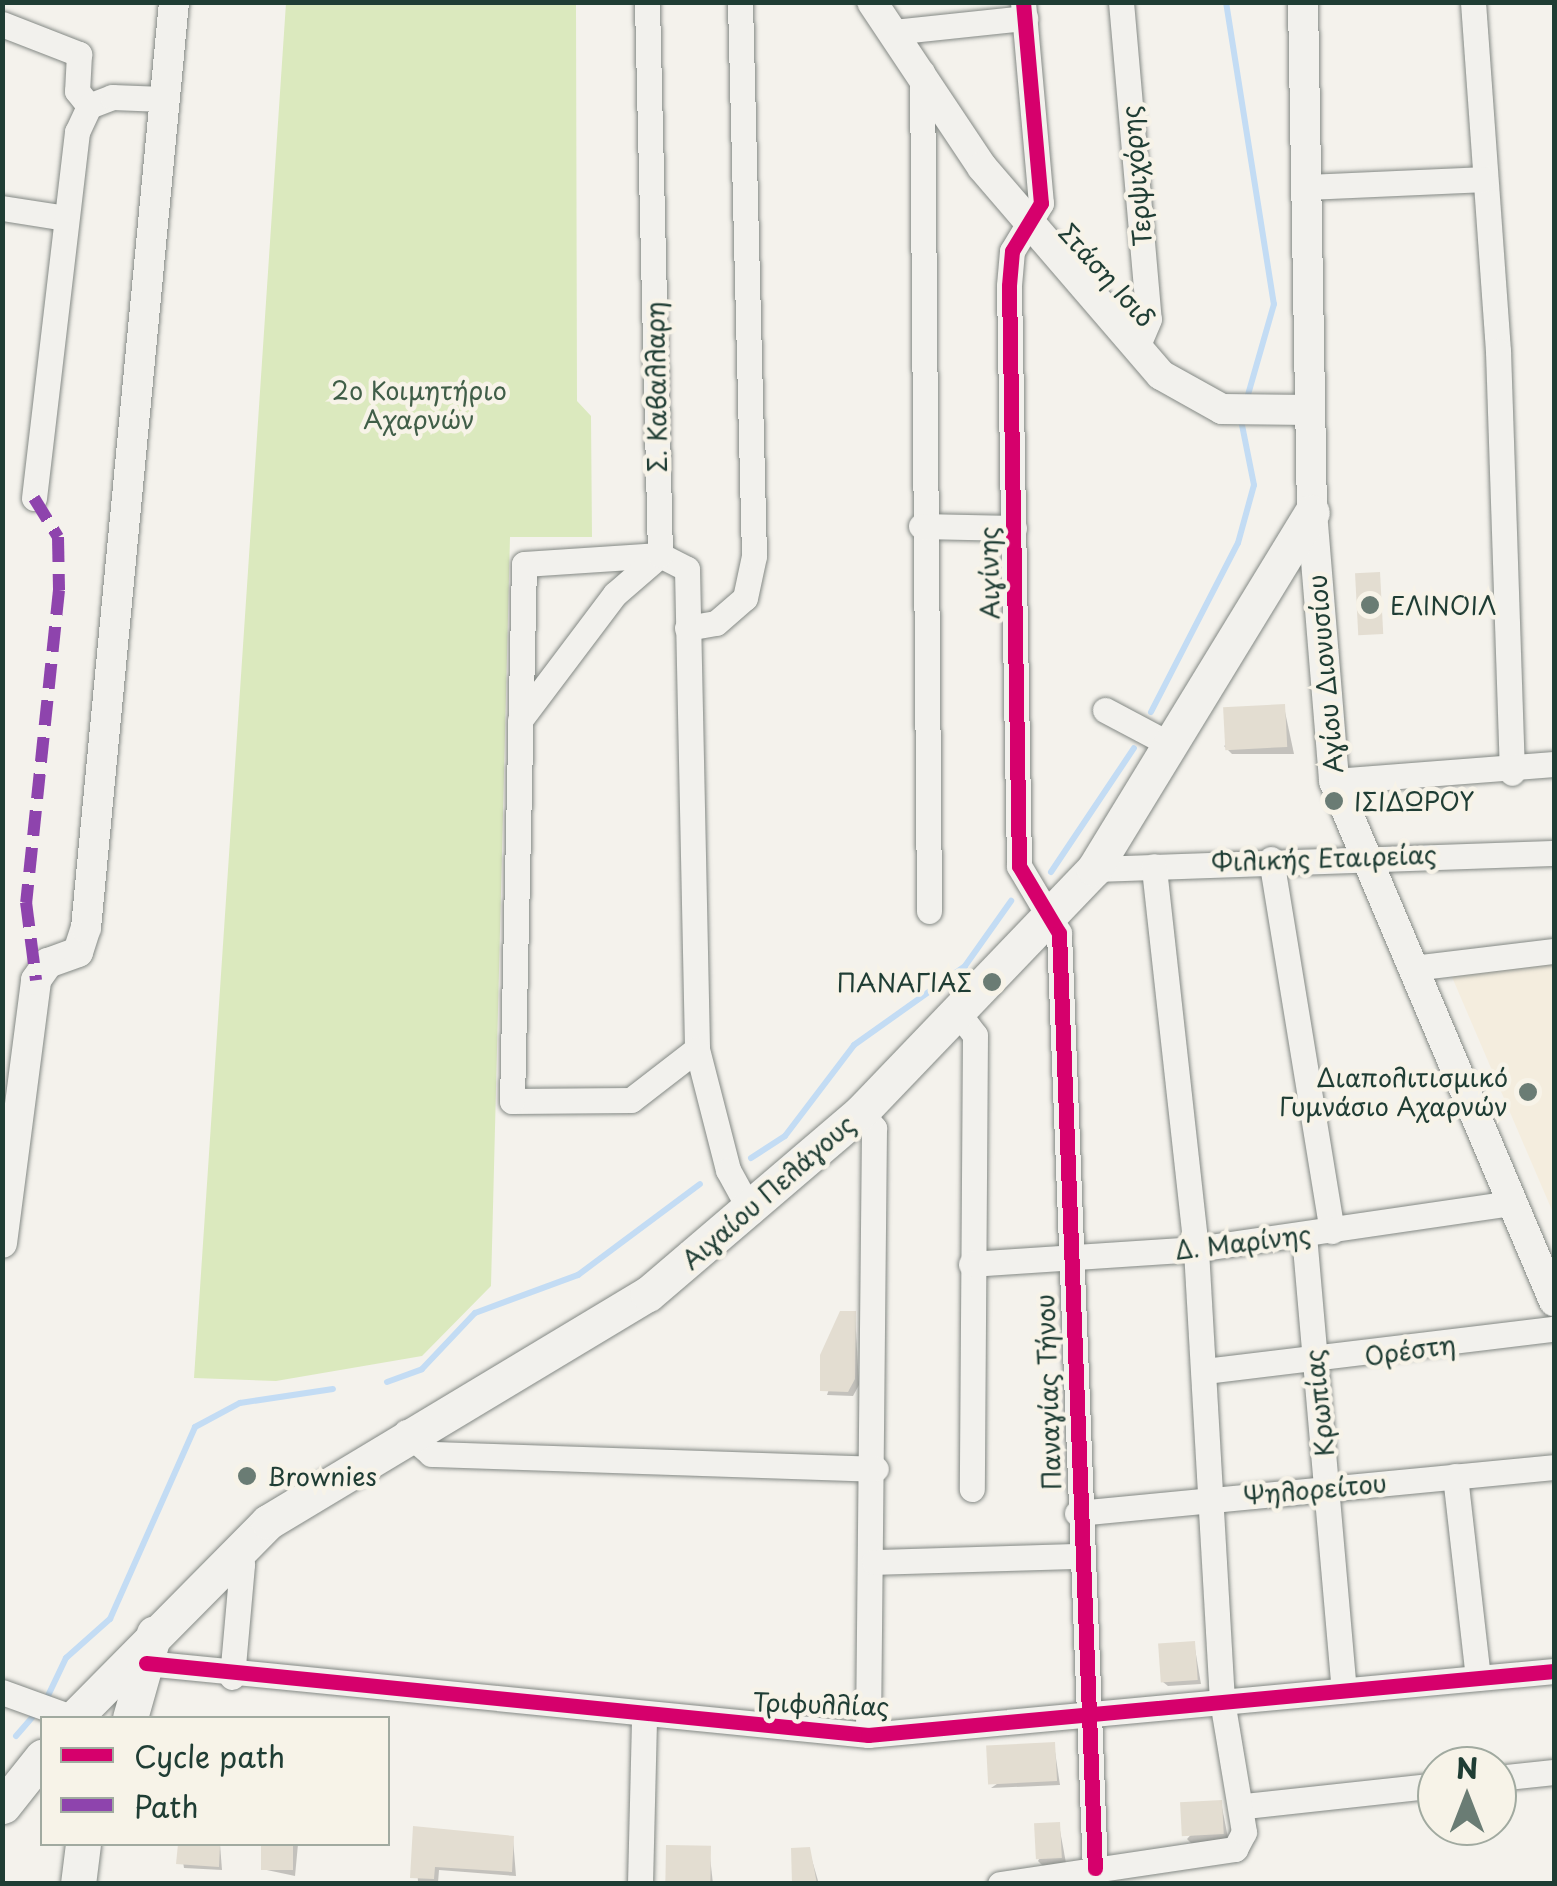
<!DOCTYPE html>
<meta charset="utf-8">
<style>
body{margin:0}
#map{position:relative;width:1557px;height:1886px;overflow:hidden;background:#f4f2ec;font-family:"Playpen Sans",sans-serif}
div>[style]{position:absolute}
.built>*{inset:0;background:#f4edde}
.green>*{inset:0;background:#dbe9be}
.shadow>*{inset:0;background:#0003}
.stream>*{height:6px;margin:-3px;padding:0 3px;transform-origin:3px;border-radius:3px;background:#c3dcf4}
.building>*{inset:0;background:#e3ddd1;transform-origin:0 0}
.roads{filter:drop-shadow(0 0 2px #848985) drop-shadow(0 0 2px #848985)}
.minor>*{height:25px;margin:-12.5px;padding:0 12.5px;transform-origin:12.5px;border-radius:12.5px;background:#f2f1ed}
.tertiary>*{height:30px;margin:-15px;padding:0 15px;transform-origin:15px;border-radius:15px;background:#f2f1ed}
.secondary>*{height:35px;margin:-17.5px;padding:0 17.5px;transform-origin:17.5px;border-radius:17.5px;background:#f2f1ed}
.quiet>*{height:12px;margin-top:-6px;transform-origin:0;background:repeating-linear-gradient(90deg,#8e44ad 0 25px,transparent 0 37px)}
.cycleway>*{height:15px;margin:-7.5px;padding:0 7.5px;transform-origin:7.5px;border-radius:7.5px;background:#d6006c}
.dots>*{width:28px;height:28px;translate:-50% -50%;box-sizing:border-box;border:5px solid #f7f3e8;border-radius:50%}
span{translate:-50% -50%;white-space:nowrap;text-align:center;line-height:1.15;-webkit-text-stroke:9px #f7f3e8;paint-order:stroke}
.street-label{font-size:25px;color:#1f3d34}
.park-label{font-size:25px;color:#405e48}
.poi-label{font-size:25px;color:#1f3d34}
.left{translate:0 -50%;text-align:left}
.right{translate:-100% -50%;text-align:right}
.frame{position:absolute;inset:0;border:5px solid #1f3d34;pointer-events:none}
.legend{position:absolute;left:40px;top:1716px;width:350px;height:130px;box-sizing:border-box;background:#f7f3e8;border:2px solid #a1aaa0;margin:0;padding:12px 18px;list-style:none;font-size:30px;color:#1f3d34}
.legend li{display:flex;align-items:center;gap:20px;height:50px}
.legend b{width:50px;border:2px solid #a1aaa0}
.north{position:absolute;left:1417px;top:1746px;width:100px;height:100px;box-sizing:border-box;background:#f7f3e8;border:2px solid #a1aaa0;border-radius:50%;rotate:0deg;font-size:28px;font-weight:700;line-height:40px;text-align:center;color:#1f3d34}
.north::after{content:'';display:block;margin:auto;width:35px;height:45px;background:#6a7c74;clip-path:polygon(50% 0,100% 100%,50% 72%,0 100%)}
</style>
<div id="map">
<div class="built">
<div style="clip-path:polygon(1554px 961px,1554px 1215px,1449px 970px)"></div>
</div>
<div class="green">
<div style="clip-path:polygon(286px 3px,576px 3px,577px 401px,591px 416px,592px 537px,510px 537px,491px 1286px,422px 1356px,276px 1381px,194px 1378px)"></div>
</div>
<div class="shadow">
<div style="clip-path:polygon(1284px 707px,1294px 754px,1232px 754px,1224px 746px)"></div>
<div style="clip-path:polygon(855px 1313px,859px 1385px,853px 1396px,827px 1395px)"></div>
<div style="clip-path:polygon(1194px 1643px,1201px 1684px,1168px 1686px,1163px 1682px)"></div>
<div style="clip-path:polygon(1054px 1745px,1060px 1785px,991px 1788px)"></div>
<div style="clip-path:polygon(1221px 1802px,1228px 1838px,1192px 1844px,1187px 1839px)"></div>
<div style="clip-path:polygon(1059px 1825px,1066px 1863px,1043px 1866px,1038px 1861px)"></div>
<div style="clip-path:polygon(415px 1829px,513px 1839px,516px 1876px,439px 1870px,438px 1883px,418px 1882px)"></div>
<div style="clip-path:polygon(180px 1844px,220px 1844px,222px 1870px,184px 1868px)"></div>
<div style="clip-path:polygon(263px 1844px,298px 1844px,295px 1876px,262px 1869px)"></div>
<div style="clip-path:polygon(709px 1848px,713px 1884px,667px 1884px)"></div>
<div style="clip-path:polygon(809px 1850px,819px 1884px,795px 1884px)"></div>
</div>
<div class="stream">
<div style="left:1226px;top:2px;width:306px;rotate:81deg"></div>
<div style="left:1274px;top:304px;width:98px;rotate:106deg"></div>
<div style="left:1151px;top:712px;width:190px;rotate:-62.8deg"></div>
<div style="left:1238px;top:543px;width:60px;rotate:-74.6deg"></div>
<div style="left:1254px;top:485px;width:66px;rotate:-101.3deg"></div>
<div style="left:1051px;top:872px;width:149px;rotate:-56.2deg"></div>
<div style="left:751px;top:1158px;width:40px;rotate:-32.9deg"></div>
<div style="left:785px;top:1136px;width:114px;rotate:-52.8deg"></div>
<div style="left:854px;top:1045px;width:136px;rotate:-35.4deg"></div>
<div style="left:965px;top:966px;width:80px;rotate:-54.7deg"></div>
<div style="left:387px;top:1382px;width:37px;rotate:-20deg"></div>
<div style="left:422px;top:1369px;width:77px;rotate:-46.6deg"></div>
<div style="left:475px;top:1313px;width:110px;rotate:-20.3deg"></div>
<div style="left:578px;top:1275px;width:152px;rotate:-36.7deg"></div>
<div style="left:45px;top:1702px;width:49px;rotate:-64.5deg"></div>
<div style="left:66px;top:1658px;width:59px;rotate:-41.6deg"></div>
<div style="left:110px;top:1619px;width:210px;rotate:-66.1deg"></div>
<div style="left:195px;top:1427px;width:51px;rotate:-28.1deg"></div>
<div style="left:240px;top:1403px;width:94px;rotate:-8.6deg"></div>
<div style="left:16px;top:1736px;width:32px;rotate:-49deg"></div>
</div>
<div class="building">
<div style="left:1380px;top:572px;width:62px;height:25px;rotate:87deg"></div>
<div style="left:1285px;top:704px;width:43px;height:62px;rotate:87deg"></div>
<div style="clip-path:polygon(840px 1311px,856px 1311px,855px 1379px,848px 1392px,820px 1391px,820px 1355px)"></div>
<div style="left:1195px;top:1641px;width:39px;height:37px;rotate:86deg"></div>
<div style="left:1055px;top:1742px;width:39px;height:69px;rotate:87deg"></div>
<div style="left:1222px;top:1800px;width:34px;height:42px;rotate:87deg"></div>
<div style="left:1060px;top:1822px;width:36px;height:26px;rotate:87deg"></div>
<div style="clip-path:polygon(413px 1826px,514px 1836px,512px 1872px,435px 1867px,434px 1879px,410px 1878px)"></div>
<div style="clip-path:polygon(178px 1844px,220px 1844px,219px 1867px,176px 1864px)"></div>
<div style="left:261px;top:1844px;width:32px;height:26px"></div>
<div style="left:666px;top:1845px;width:45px;height:39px;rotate:1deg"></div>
<div style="clip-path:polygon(810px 1847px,817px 1884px,792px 1884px,791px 1848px)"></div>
</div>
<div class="roads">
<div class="minor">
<div style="left:1023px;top:2px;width:202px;rotate:84.9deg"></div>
<div style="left:1041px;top:203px;width:56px;rotate:121.1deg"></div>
<div style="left:1012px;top:251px;width:35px;rotate:95deg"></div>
<div style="left:1009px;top:286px;width:580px;rotate:89.01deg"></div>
<div style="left:1019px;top:866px;width:78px;rotate:59.2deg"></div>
<div style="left:1059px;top:933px;width:936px;rotate:87.8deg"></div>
<div style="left:1121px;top:2px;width:318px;rotate:85deg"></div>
<div style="left:1149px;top:319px;width:30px;rotate:113deg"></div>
<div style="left:1473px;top:2px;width:350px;rotate:85.9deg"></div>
<div style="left:1498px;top:351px;width:422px;rotate:88.1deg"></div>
<div style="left:2px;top:24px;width:83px;rotate:21.3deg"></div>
<div style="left:79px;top:54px;width:37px;rotate:93deg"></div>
<div style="left:77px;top:91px;width:19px;rotate:51deg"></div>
<div style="left:892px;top:32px;width:134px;rotate:-6deg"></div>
<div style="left:922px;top:72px;width:839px;rotate:89.52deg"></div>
<div style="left:1308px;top:187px;width:177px;rotate:-2.6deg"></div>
<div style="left:2px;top:208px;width:59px;rotate:8.8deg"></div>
<div style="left:34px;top:498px;width:369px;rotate:-83.3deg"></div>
<div style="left:77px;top:132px;width:29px;rotate:-65deg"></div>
<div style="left:89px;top:106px;width:25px;rotate:-21deg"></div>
<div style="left:112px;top:97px;width:51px;rotate:2.2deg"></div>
<div style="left:921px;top:526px;width:93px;rotate:1.2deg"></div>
<div style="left:660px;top:555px;width:30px;rotate:27deg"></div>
<div style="left:687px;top:569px;width:480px;rotate:88.8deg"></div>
<div style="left:697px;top:1049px;width:83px;rotate:142.3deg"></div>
<div style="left:631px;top:1100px;width:119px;rotate:179.5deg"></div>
<div style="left:512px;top:1101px;width:537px;rotate:-88.72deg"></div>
<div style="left:524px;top:564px;width:136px;rotate:-3.8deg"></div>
<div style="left:687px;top:628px;width:29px;rotate:-10deg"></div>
<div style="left:716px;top:623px;width:38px;rotate:-41deg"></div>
<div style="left:745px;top:598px;width:43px;rotate:-77.9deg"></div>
<div style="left:754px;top:556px;width:554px;rotate:-91.45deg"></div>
<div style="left:1105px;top:710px;width:75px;rotate:27.9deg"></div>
<div style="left:520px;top:720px;width:158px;rotate:-53deg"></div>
<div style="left:615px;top:594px;width:60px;rotate:-40.9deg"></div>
<div style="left:660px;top:555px;width:553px;rotate:-91.35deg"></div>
<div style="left:1334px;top:781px;width:221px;rotate:-4.4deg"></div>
<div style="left:1271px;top:859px;width:377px;rotate:80.7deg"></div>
<div style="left:1094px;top:869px;width:460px;rotate:-2deg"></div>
<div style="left:1413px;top:968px;width:142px;rotate:-6.9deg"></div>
<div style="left:959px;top:1014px;width:26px;rotate:53deg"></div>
<div style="left:975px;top:1035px;width:454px;rotate:90.4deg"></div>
<div style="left:697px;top:1049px;width:125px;rotate:75.6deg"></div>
<div style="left:728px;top:1170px;width:48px;rotate:61.3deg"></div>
<div style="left:861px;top:1112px;width:21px;rotate:51deg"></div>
<div style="left:874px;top:1128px;width:607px;rotate:90.57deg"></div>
<div style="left:1304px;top:1235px;width:457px;rotate:85deg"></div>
<div style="left:971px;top:1264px;width:225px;rotate:-3.8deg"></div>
<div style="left:1196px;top:1249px;width:319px;rotate:-8.3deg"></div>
<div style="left:1205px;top:1371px;width:352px;rotate:-6.9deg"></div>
<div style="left:406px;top:1432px;width:33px;rotate:41deg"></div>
<div style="left:431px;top:1454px;width:445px;rotate:1.9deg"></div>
<div style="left:1455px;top:1476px;width:203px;rotate:83.5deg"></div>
<div style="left:1077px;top:1513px;width:479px;rotate:-5.5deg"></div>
<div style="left:874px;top:1562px;width:205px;rotate:-1.7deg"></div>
<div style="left:146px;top:1663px;width:726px;rotate:5.69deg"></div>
<div style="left:868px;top:1735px;width:689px;rotate:-5.33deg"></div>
<div style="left:232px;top:1677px;width:113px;rotate:-84.9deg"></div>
<div style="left:242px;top:1564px;width:13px;rotate:-135deg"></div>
<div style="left:2px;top:1692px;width:77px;rotate:19.9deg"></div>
<div style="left:1497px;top:1778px;width:57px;rotate:-6deg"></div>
<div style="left:1245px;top:1806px;width:193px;rotate:-6.2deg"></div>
<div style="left:640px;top:1884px;width:166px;rotate:-88.6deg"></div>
<div style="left:1000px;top:1884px;width:238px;rotate:-8.5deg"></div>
<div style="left:1235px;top:1849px;width:19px;rotate:-62deg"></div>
<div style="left:1244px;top:1832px;width:133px;rotate:-99.5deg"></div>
<div style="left:1222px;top:1701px;width:453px;rotate:-93.3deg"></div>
<div style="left:1196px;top:1249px;width:385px;rotate:-96.3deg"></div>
</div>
<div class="tertiary">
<div style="left:872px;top:2px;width:198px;rotate:56.3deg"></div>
<div style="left:982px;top:167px;width:274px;rotate:49.3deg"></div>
<div style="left:1161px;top:375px;width:70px;rotate:29.1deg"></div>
<div style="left:1222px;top:409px;width:88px;rotate:0.7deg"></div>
<div style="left:1303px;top:2px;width:510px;rotate:88.99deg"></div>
<div style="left:1312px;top:512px;width:270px;rotate:85.3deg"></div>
<div style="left:1334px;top:781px;width:565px;rotate:67.07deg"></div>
<div style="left:2px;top:1243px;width:265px;rotate:-82.6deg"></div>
<div style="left:36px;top:980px;width:21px;rotate:-55deg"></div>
<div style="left:48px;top:963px;width:32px;rotate:-20deg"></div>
<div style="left:78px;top:952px;width:25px;rotate:-72deg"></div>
<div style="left:86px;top:928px;width:930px;rotate:-84.57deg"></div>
</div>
<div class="secondary">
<div style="left:74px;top:1718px;width:276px;rotate:-45.3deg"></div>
<div style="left:268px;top:1522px;width:443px;rotate:-31deg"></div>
<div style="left:648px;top:1294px;width:280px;rotate:-40.5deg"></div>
<div style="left:861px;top:1112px;width:337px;rotate:-46.2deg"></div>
<div style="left:1094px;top:869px;width:418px;rotate:-58.6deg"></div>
<div style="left:130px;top:1718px;width:88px;rotate:-74.2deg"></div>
<div style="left:3px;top:1806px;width:63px;rotate:-51.5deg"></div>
<div style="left:78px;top:1884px;width:40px;rotate:-82.9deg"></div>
</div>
</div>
<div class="quiet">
<div style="left:34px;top:498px;width:46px;rotate:58.4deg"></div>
<div style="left:58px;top:537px;width:53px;rotate:88.9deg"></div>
<div style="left:59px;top:590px;width:314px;rotate:96deg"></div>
<div style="left:26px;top:902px;width:79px;rotate:82.7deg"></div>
</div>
<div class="cycleway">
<div style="left:1023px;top:2px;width:202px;rotate:84.9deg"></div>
<div style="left:1041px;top:203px;width:56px;rotate:121.1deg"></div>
<div style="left:1012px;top:251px;width:35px;rotate:95deg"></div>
<div style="left:1009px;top:286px;width:580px;rotate:89.01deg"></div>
<div style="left:1019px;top:866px;width:78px;rotate:59.2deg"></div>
<div style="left:1059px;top:933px;width:936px;rotate:87.8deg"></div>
<div style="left:146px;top:1663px;width:726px;rotate:5.69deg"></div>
<div style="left:868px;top:1735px;width:689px;rotate:-5.33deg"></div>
</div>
<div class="dots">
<div style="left:1370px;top:605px;background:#6a7c74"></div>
<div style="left:1334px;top:801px;background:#6a7c74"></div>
<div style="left:992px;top:982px;background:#6a7c74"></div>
<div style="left:1528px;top:1092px;background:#6a7c74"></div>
<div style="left:247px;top:1476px;background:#6a7c74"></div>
</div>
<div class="street-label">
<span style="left:1136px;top:176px;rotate:-95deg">Τερψιχόρης</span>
<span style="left:1107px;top:275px;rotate:48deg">Στάση Ισιδ</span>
<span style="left:656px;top:387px;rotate:-91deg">Σ. Καβαλλαρη</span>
<span style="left:989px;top:573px;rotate:-91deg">Αιγίνης</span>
<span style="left:1325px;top:674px;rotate:-95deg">Αγίου Διονυσίου</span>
<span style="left:1324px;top:858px;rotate:-2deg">Φιλικής Εταιρείας</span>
<span style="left:768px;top:1192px;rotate:-41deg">Αιγαίου Πελάγους</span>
<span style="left:1243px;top:1242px;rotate:-7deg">Δ. Μαρίνης</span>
<span style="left:1410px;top:1350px;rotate:-8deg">Ορέστη</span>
<span style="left:1048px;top:1392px;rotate:-92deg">Παναγίας Τήνου</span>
<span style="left:1319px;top:1403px;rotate:-96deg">Κρωπίας</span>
<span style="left:1315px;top:1489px;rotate:-5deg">Ψηλορείτου</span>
<span style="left:821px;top:1704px;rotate:2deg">Τριφυλλίας</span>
</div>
<div class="park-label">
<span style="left:419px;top:405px">2ο Κοιμητήριο<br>Αχαρνών</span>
</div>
<div class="poi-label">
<span class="left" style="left:1390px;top:605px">ΕΛΙΝΟΙΛ</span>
<span class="left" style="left:1354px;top:801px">ΙΣΙΔΩΡΟΥ</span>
<span class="right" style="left:972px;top:982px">ΠΑΝΑΓΙΑΣ</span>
<span class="right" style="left:1508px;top:1092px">Διαπολιτισμικό<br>Γυμνάσιο Αχαρνών</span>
<span class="left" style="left:267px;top:1476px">Brownies</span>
</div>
<div class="frame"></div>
<ul class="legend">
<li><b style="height:12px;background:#d6006c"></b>Cycle path</li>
<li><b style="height:12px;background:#8e44ad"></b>Path</li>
</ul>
<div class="north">N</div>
</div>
